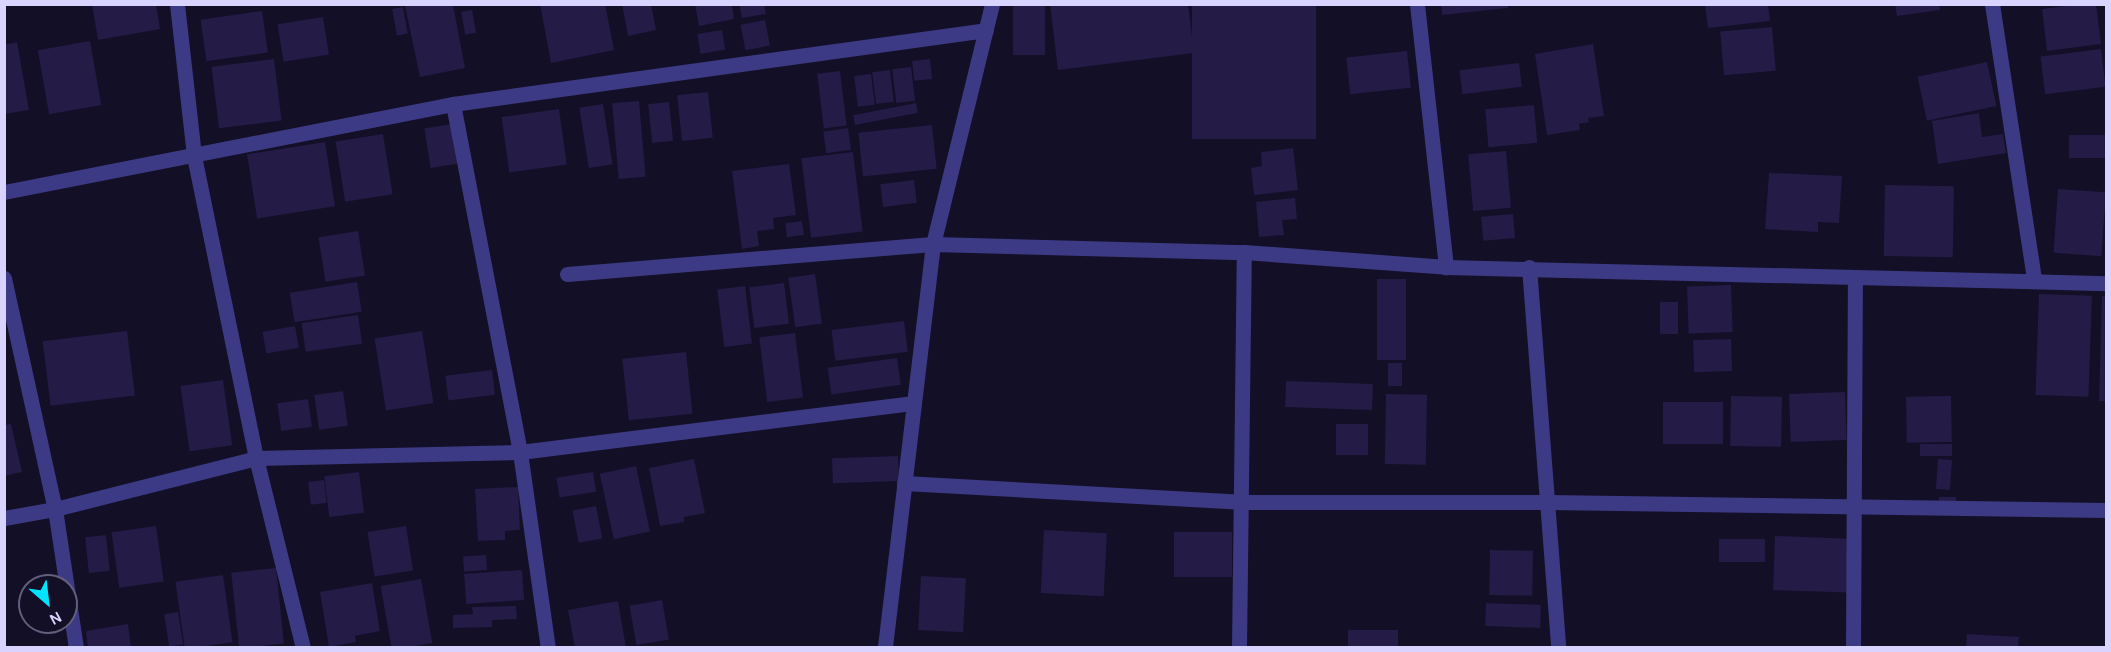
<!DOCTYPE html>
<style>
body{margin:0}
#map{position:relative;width:2111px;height:652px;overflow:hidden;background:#130f26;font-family:Karla,sans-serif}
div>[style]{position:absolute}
.building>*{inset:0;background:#241b47;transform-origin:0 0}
.street>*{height:15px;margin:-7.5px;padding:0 7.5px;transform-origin:7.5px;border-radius:7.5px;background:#3d3a85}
span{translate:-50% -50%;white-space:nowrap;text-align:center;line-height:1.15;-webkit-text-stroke:6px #130f26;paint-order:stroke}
.frame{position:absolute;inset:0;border:6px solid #d9d4ff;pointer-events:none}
.north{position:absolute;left:18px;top:574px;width:60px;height:60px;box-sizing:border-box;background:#130f26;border:2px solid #625e7d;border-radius:50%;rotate:152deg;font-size:16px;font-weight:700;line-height:24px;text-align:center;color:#d9d4ff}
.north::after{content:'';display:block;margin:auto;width:21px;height:27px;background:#00e5ff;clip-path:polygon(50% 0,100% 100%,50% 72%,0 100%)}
</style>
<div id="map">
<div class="building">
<div style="clip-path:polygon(92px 4px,156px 4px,160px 29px,98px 40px)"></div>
<div style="clip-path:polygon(540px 4px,605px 4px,614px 50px,551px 63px)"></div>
<div style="clip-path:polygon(622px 4px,651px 4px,656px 30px,628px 36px)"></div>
<div style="clip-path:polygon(695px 4px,732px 4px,734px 19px,699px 26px)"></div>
<div style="clip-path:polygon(739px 4px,764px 4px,766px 14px,742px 18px)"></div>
<div style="left:1013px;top:4px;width:32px;height:51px"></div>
<div style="clip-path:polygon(1050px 4px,1188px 4px,1194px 53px,1058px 70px)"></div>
<div style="left:1192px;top:4px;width:124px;height:135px"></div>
<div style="clip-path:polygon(1441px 4px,1507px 4px,1508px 8px,1442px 15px)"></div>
<div style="clip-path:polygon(1705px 4px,1768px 4px,1770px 21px,1708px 28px)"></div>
<div style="clip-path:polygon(1895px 4px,1939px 4px,1940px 10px,1897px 16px)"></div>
<div style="clip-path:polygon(2083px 4px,2096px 4px,2101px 44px,2047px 51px,2042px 9px)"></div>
<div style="clip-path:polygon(411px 5px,453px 5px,465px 68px,420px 77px,405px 6px)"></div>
<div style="left:403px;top:7px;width:27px;height:11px;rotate:80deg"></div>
<div style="left:472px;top:10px;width:23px;height:11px;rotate:80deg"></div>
<div style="left:262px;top:11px;width:42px;height:62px;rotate:82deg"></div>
<div style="left:323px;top:17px;width:38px;height:46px;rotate:81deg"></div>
<div style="left:765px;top:20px;width:26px;height:25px;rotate:79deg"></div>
<div style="left:1772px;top:27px;width:44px;height:52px;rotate:85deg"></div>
<div style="left:722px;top:30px;width:20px;height:25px;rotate:81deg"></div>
<div style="left:90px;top:41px;width:65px;height:53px;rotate:80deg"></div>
<div style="clip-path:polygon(17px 42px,29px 110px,4px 114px,4px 45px)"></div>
<div style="clip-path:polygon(1593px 44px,1604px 116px,1588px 118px,1589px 122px,1579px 124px,1580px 130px,1547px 135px,1535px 54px)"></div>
<div style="left:2101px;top:49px;width:38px;height:61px;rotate:83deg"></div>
<div style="left:1407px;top:51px;width:37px;height:61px;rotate:84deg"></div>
<div style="left:274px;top:59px;width:62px;height:63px;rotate:83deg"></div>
<div style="left:930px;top:59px;width:20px;height:18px;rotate:84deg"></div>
<div style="left:1987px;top:62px;width:45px;height:71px;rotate:78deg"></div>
<div style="left:1519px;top:63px;width:24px;height:60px;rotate:83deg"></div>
<div style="left:911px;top:67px;width:34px;height:19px;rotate:83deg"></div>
<div style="left:890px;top:70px;width:32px;height:18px;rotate:83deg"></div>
<div style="left:840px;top:71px;width:55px;height:23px;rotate:83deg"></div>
<div style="left:871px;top:74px;width:31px;height:17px;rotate:83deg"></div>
<div style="left:708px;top:92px;width:46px;height:31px;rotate:84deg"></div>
<div style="left:639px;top:101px;width:76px;height:27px;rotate:85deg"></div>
<div style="left:669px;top:102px;width:39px;height:21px;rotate:84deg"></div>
<div style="left:916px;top:103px;width:10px;height:64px;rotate:79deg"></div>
<div style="left:603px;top:104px;width:61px;height:24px;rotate:81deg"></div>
<div style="left:1534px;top:105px;width:38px;height:49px;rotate:85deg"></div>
<div style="left:559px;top:109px;width:56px;height:58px;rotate:82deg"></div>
<div style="clip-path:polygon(1979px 113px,1982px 137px,2003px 134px,2006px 153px,1938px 164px,1932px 121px)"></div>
<div style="left:452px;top:124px;width:40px;height:28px;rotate:81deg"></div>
<div style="left:932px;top:125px;width:44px;height:74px;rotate:84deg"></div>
<div style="left:848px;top:128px;width:22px;height:25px;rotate:82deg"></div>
<div style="left:383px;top:134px;width:61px;height:48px;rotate:81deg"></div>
<div style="left:2106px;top:135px;width:23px;height:37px;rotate:90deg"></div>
<div style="left:325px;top:142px;width:65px;height:79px;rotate:81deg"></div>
<div style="clip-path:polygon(1293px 148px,1298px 190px,1254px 195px,1251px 168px,1262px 166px,1261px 152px)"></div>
<div style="left:1506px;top:151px;width:57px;height:38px;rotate:85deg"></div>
<div style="left:853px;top:152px;width:80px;height:52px;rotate:83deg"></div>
<div style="clip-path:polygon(789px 164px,796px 215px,773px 218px,774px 229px,757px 231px,759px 246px,742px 249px,732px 171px)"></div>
<div style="clip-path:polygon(1769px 173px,1842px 176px,1839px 223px,1818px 222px,1818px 232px,1765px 229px)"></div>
<div style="left:914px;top:180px;width:23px;height:34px;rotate:83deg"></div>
<div style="left:1885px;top:185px;width:69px;height:71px;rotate:1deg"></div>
<div style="left:2058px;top:189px;width:48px;height:64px;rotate:4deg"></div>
<div style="clip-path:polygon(1295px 198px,1297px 219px,1282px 220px,1284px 235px,1259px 237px,1256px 202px)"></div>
<div style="left:1513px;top:214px;width:24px;height:32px;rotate:85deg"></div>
<div style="left:802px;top:221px;width:14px;height:17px;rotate:82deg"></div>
<div style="left:358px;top:231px;width:45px;height:40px;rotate:81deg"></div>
<div style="left:815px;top:274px;width:50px;height:27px;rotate:82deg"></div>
<div style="left:1377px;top:279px;width:29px;height:81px"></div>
<div style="left:357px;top:282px;width:30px;height:68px;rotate:81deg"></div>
<div style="left:784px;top:283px;width:41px;height:35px;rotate:83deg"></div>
<div style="left:1731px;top:285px;width:47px;height:44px;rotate:88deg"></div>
<div style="left:745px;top:286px;width:58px;height:28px;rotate:83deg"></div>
<div style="left:2039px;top:294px;width:53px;height:101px;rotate:2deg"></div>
<div style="clip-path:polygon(2102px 296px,2106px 296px,2106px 401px,2099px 401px)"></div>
<div style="left:1678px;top:302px;width:32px;height:18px;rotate:90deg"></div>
<div style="left:358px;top:315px;width:29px;height:57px;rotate:82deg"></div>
<div style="left:904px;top:321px;width:31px;height:73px;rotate:83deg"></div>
<div style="left:295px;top:326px;width:22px;height:33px;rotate:80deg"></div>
<div style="left:127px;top:331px;width:65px;height:85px;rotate:83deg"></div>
<div style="left:422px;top:331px;width:73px;height:48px;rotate:81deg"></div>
<div style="left:795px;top:333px;width:65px;height:36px;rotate:83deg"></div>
<div style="left:1731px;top:339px;width:32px;height:38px;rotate:88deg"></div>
<div style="left:686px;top:352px;width:62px;height:64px;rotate:84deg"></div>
<div style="left:897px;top:358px;width:27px;height:70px;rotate:82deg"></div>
<div style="left:1388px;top:363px;width:14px;height:23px"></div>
<div style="left:492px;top:370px;width:25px;height:47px;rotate:83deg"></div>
<div style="left:223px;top:380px;width:66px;height:43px;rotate:82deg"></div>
<div style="left:1373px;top:384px;width:26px;height:87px;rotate:92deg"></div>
<div style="left:343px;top:391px;width:35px;height:29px;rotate:82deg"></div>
<div style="left:1845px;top:392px;width:48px;height:56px;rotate:88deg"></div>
<div style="left:1386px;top:394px;width:41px;height:70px;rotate:1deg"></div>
<div style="left:1731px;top:396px;width:51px;height:50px;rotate:1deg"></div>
<div style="left:1951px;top:396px;width:46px;height:45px;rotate:89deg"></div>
<div style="left:308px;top:399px;width:28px;height:31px;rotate:82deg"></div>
<div style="left:1663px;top:402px;width:60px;height:42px"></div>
<div style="clip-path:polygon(11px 424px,22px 472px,4px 476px,4px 425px)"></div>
<div style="left:1336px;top:424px;width:32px;height:31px"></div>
<div style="left:1920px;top:444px;width:32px;height:12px"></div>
<div style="left:898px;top:456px;width:25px;height:66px;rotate:88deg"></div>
<div style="clip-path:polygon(694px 459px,705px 513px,684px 517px,684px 522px,660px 526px,649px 468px)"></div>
<div style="left:1938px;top:459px;width:14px;height:30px;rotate:4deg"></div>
<div style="left:636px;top:466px;width:67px;height:37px;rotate:78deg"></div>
<div style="left:359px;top:472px;width:41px;height:35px;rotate:83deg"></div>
<div style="left:593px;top:472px;width:20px;height:37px;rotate:81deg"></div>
<div style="left:324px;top:480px;width:23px;height:16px;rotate:83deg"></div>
<div style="clip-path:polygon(518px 487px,520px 530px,505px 531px,505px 540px,478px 541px,475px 489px)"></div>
<div style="left:1939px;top:497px;width:17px;height:8px"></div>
<div style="left:596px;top:506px;width:33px;height:24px;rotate:79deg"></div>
<div style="left:156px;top:526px;width:56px;height:45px;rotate:82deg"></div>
<div style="left:406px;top:526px;width:45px;height:39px;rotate:81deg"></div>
<div style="left:1044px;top:530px;width:63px;height:63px;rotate:3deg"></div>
<div style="left:1174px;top:532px;width:58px;height:45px"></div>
<div style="left:106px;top:535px;width:36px;height:21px;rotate:84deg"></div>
<div style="left:1775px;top:536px;width:76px;height:54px;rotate:2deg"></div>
<div style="left:1719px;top:539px;width:46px;height:23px"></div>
<div style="left:1490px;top:550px;width:43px;height:45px;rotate:1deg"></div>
<div style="left:486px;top:555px;width:15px;height:23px;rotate:86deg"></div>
<div style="left:276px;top:568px;width:76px;height:45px;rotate:84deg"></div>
<div style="left:522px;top:570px;width:30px;height:58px;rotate:86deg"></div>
<div style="left:223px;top:575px;width:68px;height:48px;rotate:82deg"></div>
<div style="left:921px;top:576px;width:45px;height:54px;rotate:3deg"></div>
<div style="left:421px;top:579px;width:65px;height:41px;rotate:80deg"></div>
<div style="clip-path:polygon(372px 583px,380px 631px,355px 636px,356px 642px,329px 647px,320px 592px)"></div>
<div style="left:662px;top:600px;width:40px;height:33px;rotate:80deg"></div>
<div style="clip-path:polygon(618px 601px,626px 648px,575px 648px,568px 610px)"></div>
<div style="left:1486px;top:603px;width:55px;height:23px;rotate:2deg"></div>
<div style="clip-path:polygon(516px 606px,517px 619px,492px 620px,492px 627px,453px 628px,453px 615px,473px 614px,472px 607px)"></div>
<div style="left:178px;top:612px;width:33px;height:14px;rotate:81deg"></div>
<div style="clip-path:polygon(128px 624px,131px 647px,88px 648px,86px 631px)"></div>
<div style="left:1348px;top:630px;width:50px;height:18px"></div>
<div style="clip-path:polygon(1967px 634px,2019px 637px,2018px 648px,1966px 648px)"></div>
</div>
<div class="street">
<div style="left:177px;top:4px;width:153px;rotate:83.6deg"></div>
<div style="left:194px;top:156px;width:308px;rotate:78.4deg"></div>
<div style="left:256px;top:458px;width:196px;rotate:76.1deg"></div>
<div style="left:992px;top:4px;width:247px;rotate:103.8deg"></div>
<div style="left:933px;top:244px;width:311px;rotate:1.5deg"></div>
<div style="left:1244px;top:252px;width:203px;rotate:4.2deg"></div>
<div style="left:1446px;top:267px;width:409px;rotate:1.4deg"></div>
<div style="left:1417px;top:4px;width:265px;rotate:83.7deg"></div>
<div style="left:1992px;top:4px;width:279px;rotate:81.3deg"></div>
<div style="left:453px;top:104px;width:354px;rotate:79.1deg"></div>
<div style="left:520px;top:452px;width:198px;rotate:81.9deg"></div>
<div style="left:4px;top:192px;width:458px;rotate:-11.1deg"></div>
<div style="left:453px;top:104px;width:538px;rotate:-7.9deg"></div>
<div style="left:1529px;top:267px;width:382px;rotate:85.6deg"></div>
<div style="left:567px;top:274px;width:367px;rotate:-4.7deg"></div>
<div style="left:933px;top:244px;width:407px;rotate:96.8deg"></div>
<div style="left:4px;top:278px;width:237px;rotate:77.6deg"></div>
<div style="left:55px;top:509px;width:207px;rotate:-14.2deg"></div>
<div style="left:256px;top:458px;width:264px;rotate:-1.3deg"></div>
<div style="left:520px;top:452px;width:397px;rotate:-7.1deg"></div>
<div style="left:904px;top:483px;width:337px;rotate:3.2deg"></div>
<div style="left:1240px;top:502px;width:307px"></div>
<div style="left:1547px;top:502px;width:559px;rotate:0.82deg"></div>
<div style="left:4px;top:518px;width:52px;rotate:-10deg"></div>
<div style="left:55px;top:509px;width:141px;rotate:81.4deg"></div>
<div style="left:1239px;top:648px;width:396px;rotate:-89.3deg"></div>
<div style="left:1853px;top:648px;width:371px;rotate:-89.7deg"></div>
<div style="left:1855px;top:277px;width:251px;rotate:1.4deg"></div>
</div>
<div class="frame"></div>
<div class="north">N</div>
</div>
